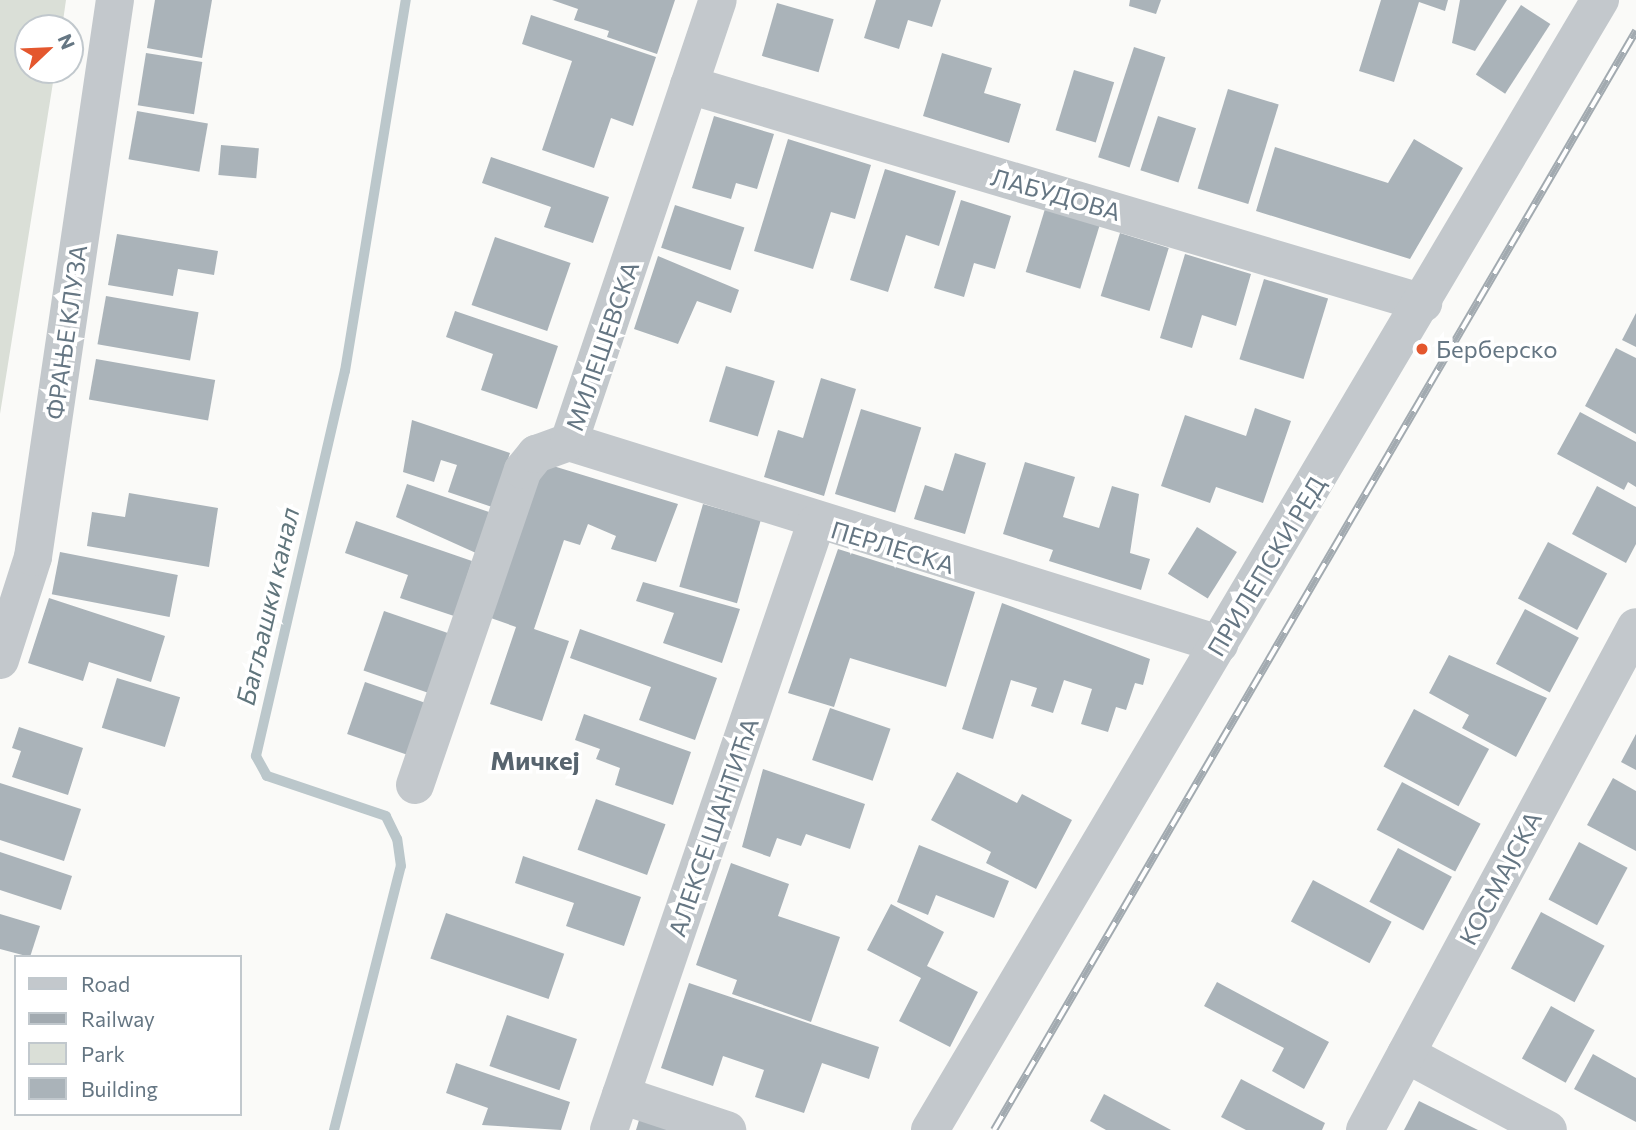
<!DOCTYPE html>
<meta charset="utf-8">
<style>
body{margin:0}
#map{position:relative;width:1636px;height:1130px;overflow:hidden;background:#fafaf8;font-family:Commissioner,sans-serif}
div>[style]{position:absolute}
.green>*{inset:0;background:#dadfd7}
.stream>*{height:10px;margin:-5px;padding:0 5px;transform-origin:5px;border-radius:5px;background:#bbc7cb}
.building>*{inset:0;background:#aab3b9;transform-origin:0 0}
.minor>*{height:38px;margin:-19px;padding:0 19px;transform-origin:19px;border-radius:19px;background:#c3c8cc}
.rail>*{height:8px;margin-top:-4px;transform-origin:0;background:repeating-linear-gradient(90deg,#fff 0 16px,#a2aab0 0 32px);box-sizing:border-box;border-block:2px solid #a2aab0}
.dots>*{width:19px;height:19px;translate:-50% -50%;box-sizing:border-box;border:4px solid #fff;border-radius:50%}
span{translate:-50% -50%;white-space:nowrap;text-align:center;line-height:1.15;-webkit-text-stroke:7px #fff;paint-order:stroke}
.street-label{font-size:24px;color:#657683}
.poi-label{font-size:24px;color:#657683}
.left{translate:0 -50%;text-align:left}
.water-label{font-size:26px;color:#60757c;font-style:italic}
.neighbourhood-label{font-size:26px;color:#57646e;font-weight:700}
.legend{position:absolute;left:14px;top:955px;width:228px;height:161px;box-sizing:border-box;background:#fff;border:2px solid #c1c8cd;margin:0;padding:9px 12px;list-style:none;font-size:21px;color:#657683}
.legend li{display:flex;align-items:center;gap:14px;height:35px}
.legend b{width:35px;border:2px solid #c1c8cd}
.north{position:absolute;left:14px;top:14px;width:70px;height:70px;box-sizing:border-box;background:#fff;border:2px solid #c1c8cd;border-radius:50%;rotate:67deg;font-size:19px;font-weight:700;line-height:28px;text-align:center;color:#657683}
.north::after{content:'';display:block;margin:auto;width:24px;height:32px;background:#e4572e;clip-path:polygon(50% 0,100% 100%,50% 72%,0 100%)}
</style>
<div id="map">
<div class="green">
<div style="clip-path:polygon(0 0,66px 0,62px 28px,28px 28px,28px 70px,55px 70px,0 414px)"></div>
</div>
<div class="stream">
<div style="left:334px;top:1130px;width:272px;rotate:-75.8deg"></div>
<div style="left:401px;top:866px;width:27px;rotate:-98deg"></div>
<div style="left:397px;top:839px;width:25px;rotate:-116deg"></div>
<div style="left:386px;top:816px;width:126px;rotate:-161.4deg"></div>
<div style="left:267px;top:776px;width:23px;rotate:-119deg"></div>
<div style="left:256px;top:756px;width:395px;rotate:-77deg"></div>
<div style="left:345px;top:371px;width:376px;rotate:-80.7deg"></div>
</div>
<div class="building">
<div style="clip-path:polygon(155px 0,212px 0,202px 58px,147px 48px)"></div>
<div style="clip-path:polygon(552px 0,675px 0,657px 54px,607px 37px,609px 31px,574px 20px,578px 9px)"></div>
<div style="clip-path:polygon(876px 0,941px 0,932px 27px,908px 20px,899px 49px,864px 38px)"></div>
<div style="clip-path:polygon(1130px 0,1161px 0,1156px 14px,1129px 6px)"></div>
<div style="clip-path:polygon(1381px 0,1448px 0,1445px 11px,1419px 2px,1394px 82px,1359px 71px)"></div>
<div style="clip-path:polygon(1460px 0,1507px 0,1475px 51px,1452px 43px)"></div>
<div style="left:777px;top:3px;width:59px;height:55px;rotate:16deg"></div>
<div style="left:1521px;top:5px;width:35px;height:83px;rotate:33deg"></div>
<div style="clip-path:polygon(531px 15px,656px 57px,633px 126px,611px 118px,594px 168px,542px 150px,572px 61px,522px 44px)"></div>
<div style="left:1134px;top:47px;width:33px;height:116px;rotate:18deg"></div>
<div style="left:146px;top:53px;width:57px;height:53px;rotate:9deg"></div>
<div style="clip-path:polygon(942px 53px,992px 68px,984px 93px,1021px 104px,1009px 143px,923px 116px)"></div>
<div style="left:1074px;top:70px;width:42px;height:63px;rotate:17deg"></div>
<div style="left:1228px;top:89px;width:53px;height:104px;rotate:17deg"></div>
<div style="left:137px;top:111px;width:72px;height:49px;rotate:10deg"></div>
<div style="clip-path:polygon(714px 116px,774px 134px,757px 189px,736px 183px,731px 199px,692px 188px)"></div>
<div style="left:1158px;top:116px;width:40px;height:57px;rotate:18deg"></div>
<div style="clip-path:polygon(788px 139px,871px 165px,855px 219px,831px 212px,813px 269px,754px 251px)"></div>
<div style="clip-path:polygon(1414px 139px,1463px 168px,1410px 259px,1256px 211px,1275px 147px,1388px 183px)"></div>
<div style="left:221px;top:145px;width:38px;height:30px;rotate:5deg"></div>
<div style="clip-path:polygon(491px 157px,609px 197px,593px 243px,544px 227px,551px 207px,482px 183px)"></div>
<div style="clip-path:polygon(885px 169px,956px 191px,939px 246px,906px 235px,888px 292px,850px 280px)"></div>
<div style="clip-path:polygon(961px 200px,1011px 216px,995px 269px,974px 263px,964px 297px,934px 288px)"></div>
<div style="left:675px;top:205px;width:73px;height:45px;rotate:18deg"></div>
<div style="left:1045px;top:209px;width:57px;height:66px;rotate:17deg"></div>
<div style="left:1120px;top:233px;width:51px;height:66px;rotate:17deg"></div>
<div style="clip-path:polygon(117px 234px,218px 251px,214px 275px,178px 269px,173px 296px,108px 285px)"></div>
<div style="left:495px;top:237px;width:80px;height:72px;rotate:19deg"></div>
<div style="clip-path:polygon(1185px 254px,1251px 274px,1236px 326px,1202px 315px,1192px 348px,1160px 338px)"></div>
<div style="clip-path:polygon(658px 256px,739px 290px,731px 313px,697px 301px,678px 344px,634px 329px)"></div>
<div style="left:1264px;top:279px;width:67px;height:84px;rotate:17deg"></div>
<div style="left:106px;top:296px;width:94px;height:49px;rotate:10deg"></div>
<div style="clip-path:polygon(455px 311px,558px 346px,537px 409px,481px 390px,493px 354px,446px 337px)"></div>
<div style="clip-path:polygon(1636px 313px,1636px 347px,1622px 340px)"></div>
<div style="clip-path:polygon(1616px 348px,1636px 358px,1636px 434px,1585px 406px)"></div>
<div style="left:96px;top:359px;width:121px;height:41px;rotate:10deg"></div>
<div style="left:726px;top:366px;width:51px;height:58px;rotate:17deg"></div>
<div style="clip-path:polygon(821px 378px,856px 389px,824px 496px,764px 477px,778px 430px,803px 438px)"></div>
<div style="clip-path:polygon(1255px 408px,1291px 421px,1263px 503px,1216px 487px,1210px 503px,1161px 486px,1185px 415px,1246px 436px)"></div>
<div style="left:861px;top:409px;width:63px;height:89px;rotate:17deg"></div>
<div style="clip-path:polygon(1580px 412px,1636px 442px,1636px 487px,1628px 482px,1624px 490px,1557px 454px)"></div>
<div style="clip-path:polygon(412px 420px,510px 453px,492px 507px,448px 492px,457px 465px,441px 460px,434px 482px,403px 472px)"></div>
<div style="clip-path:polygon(955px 453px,986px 463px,965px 534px,914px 519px,925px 485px,943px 491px)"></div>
<div style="clip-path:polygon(540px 462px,678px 504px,656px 562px,611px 549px,616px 536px,588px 524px,580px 545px,564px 540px,534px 629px,569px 641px,542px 721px,490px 704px,516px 627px,488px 617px)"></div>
<div style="clip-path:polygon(1025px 462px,1075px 477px,1063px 517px,1099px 528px,1112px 486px,1139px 494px,1130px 553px,1150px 559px,1141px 590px,1049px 561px,1053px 550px,1003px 534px)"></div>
<div style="clip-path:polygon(407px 484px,489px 512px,476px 553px,396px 517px)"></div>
<div style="clip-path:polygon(1597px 486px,1636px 507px,1636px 544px,1626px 563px,1572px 534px)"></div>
<div style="clip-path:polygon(129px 493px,218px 508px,209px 567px,87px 546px,92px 512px,125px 517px)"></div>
<div style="left:703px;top:504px;width:60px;height:86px;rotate:16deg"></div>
<div style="clip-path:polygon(356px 521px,472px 561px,454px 616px,400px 598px,408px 575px,345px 553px)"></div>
<div style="left:1197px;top:527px;width:47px;height:55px;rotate:32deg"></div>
<div style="left:1548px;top:542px;width:67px;height:64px;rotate:28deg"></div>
<div style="clip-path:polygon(838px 549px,975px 592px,946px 687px,850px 658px,834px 707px,788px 693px)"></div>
<div style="left:60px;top:552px;width:120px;height:43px;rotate:11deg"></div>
<div style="clip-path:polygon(643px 582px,740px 609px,722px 663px,663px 643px,674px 613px,636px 601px)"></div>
<div style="clip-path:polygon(49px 598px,165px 636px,151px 682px,89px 662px,83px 681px,28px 663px)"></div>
<div style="clip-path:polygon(1002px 603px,1150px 659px,1143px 685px,1135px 683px,1126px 710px,1116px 707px,1108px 732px,1081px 724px,1092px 689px,1064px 680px,1053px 713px,1031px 706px,1037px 688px,1011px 680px,993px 739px,962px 729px)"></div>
<div style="left:1525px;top:609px;width:61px;height:62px;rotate:28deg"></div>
<div style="left:384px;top:611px;width:69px;height:63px;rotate:19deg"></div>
<div style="clip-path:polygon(580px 629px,717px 678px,695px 740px,639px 720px,651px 687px,570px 658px)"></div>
<div style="clip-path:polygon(1449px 655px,1547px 698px,1516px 757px,1462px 728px,1469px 715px,1429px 693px)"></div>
<div style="left:117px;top:678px;width:66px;height:52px;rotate:17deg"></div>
<div style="left:365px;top:682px;width:65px;height:55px;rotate:19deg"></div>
<div style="left:830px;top:708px;width:64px;height:55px;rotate:19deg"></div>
<div style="left:1414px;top:709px;width:85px;height:65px;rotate:28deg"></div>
<div style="clip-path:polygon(584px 714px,691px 752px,673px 805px,615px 785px,620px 768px,596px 759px,600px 749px,575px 740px)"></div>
<div style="clip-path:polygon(19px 727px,83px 748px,68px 795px,12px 777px,21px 751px,12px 748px)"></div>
<div style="clip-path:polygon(1636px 734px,1636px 770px,1621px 762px)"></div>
<div style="clip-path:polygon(763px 769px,865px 804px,850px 849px,806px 834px,801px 846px,777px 838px,770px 857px,742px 847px)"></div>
<div style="clip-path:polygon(957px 772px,1017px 803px,1022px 794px,1072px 820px,1036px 889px,986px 863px,991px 852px,931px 820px)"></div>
<div style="clip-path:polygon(1613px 778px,1636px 791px,1636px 851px,1587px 825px)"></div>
<div style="left:1402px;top:782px;width:89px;height:54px;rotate:28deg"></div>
<div style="clip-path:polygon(0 783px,81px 809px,64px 861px,0 840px)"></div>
<div style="left:596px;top:799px;width:74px;height:54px;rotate:20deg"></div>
<div style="left:1579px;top:842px;width:55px;height:65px;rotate:28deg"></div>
<div style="clip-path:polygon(919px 845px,1009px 881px,994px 918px,936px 895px,928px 915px,897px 902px)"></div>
<div style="left:1398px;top:848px;width:61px;height:61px;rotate:28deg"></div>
<div style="clip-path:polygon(0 852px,72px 876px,61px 910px,0 890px)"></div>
<div style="clip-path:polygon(523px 856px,641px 897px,624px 946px,566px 926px,574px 903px,515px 883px)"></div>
<div style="clip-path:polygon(731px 863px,789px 884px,778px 916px,840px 937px,811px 1022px,732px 994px,737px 980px,696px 965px)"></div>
<div style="left:1313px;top:880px;width:89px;height:47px;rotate:28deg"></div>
<div style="clip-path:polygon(891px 904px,944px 932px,927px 966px,978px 992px,950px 1047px,899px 1021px,921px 978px,867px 950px)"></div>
<div style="left:1541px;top:912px;width:72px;height:64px;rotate:28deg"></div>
<div style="left:446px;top:913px;width:125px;height:48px;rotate:19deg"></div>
<div style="clip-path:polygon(0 914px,40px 926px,30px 957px,0 949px)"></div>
<div style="clip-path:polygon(1217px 982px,1329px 1042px,1304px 1089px,1272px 1071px,1284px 1048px,1204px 1006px)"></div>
<div style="clip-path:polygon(689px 983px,879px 1047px,869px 1079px,822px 1063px,804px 1113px,755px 1097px,764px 1070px,723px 1056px,713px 1086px,661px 1068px)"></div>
<div style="left:1551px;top:1006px;width:50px;height:60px;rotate:29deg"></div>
<div style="left:507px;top:1015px;width:74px;height:54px;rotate:19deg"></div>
<div style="clip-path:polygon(1593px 1054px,1636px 1078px,1636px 1122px,1574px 1089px)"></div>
<div style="clip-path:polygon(456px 1063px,570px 1102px,561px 1130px,482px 1125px,488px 1108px,446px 1093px)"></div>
<div style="clip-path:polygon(1241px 1079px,1325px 1123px,1322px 1130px,1246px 1130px,1221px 1117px)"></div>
<div style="clip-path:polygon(1104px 1094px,1171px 1130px,1106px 1130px,1090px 1121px)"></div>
<div style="clip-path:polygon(1419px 1101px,1478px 1130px,1404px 1130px)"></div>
<div style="clip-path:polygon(640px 1117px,678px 1130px,636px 1130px)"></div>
</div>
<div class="minor">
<div style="left:689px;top:85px;width:766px;rotate:16.54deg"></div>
<div style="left:569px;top:442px;width:681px;rotate:17.26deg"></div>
<div style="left:0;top:660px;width:108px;rotate:-72.2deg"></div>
<div style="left:33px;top:557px;width:563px;rotate:-81.63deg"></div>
<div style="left:415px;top:785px;width:333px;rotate:-71.1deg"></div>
<div style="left:523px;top:470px;width:21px;rotate:-51deg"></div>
<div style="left:536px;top:454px;width:35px;rotate:-20deg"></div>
<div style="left:569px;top:442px;width:466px;rotate:-71.4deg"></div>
<div style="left:1406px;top:1054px;width:161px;rotate:28.2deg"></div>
<div style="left:621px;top:1095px;width:112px;rotate:18.3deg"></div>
<div style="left:609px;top:1130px;width:641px;rotate:-71.17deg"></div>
<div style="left:930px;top:1130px;width:1314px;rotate:-59.34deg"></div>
<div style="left:1365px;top:1130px;width:571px;rotate:-61.69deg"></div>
</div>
<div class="rail">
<div style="left:994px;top:1130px;width:1273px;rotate:-59.71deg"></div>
</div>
<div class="dots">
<div style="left:1422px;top:349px;background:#e4572e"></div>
</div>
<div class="street-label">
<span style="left:1056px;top:194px;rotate:16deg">ЛАБУДОВА</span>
<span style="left:66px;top:332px;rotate:-82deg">ФРАЊЕ КЛУЗА</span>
<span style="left:602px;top:346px;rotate:-71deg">МИЛЕШЕВСКА</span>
<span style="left:893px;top:547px;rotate:17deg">ПЕРЛЕСКА</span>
<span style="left:1266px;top:566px;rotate:-59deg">ПРИЛЕПСКИ РЕД</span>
<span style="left:713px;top:827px;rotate:-71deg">АЛЕКСЕ ШАНТИЋА</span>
<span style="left:1500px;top:878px;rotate:-62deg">КОСМАЈСКА</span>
</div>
<div class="poi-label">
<span class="left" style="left:1436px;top:349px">Берберско</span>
</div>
<div class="water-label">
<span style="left:267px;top:606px;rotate:-77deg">Багљашки канал</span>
</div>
<div class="neighbourhood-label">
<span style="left:535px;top:760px">Мичкеј</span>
</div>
<ul class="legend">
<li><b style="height:9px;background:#c3c8cc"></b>Road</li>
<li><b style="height:9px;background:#a2aab0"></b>Railway</li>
<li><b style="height:19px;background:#dadfd7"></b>Park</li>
<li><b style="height:19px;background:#aab3b9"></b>Building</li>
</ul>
<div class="north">N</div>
</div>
